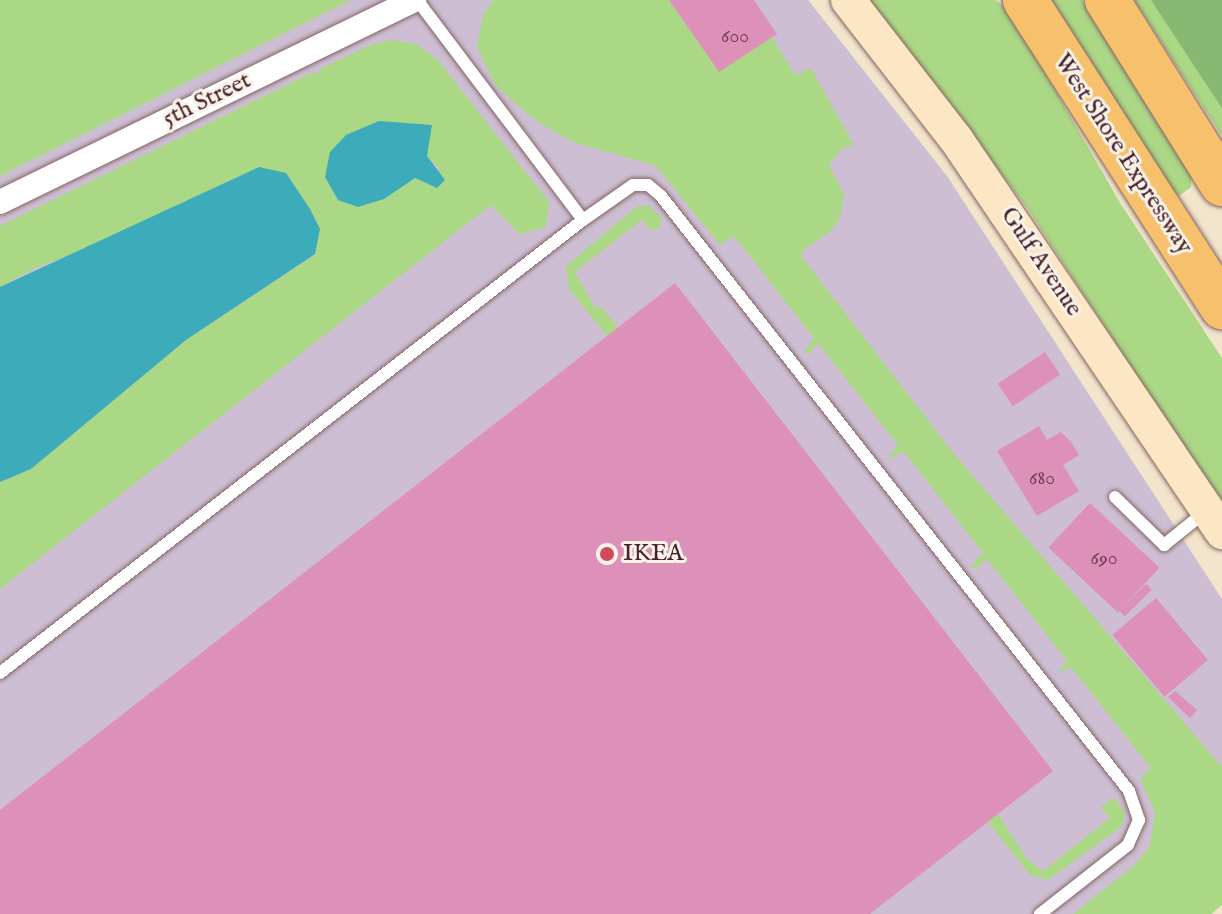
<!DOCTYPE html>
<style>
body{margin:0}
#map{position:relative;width:1222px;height:914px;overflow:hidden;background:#f2e5cc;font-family:"IM FELL English",serif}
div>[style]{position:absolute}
.industrial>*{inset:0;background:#cdbed3}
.green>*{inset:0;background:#abd885}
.forest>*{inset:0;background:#88b872}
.water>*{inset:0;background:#3cabba}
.building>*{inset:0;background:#dd91b8;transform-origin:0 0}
.roads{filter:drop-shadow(0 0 2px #856463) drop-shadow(0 0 2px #856463)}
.lane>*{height:12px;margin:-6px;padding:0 6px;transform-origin:6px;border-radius:6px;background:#fff}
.street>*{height:24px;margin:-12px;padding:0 12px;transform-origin:12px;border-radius:12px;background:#fff}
.secondary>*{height:34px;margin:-17px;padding:0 17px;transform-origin:17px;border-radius:17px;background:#fce6c4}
.highway>*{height:44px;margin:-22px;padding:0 22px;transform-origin:22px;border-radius:22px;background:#f7c06c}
.dots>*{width:22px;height:22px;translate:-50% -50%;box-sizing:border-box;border:4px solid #f7f3e8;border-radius:50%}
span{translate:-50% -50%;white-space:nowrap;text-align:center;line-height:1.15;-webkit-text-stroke:6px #f7f3e8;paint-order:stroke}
.number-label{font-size:20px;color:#6f3c4e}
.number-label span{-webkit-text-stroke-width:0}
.street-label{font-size:24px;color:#4a1f2b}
.poi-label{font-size:24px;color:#4a1f2b}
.left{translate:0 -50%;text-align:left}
</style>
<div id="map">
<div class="industrial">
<div style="clip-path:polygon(247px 0,808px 0,947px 176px,1222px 599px,1222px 891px,1193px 914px,0 914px,0 124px)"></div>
</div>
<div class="green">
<div style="clip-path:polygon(0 0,351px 0,0 176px)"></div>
<div style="clip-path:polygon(493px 0,669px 0,719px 72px,772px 37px,795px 75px,811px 68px,854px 145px,842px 148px,829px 165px,844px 195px,840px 217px,831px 231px,803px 250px,802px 257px,951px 450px,1222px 767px,1222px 905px,1211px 914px,1073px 914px,1135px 865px,1150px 846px,1155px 812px,1140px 779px,1151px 768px,1071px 667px,1057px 674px,1067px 661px,987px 559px,976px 569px,971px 566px,983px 553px,904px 452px,887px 459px,898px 445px,818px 343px,808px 354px,804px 351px,814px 338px,734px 236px,720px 245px,656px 166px,573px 142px,536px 121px,496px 86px,477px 47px,483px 16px)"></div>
<div style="clip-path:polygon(869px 0,996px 0,1011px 13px,1120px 203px,1222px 358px,1222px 506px,1028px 209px)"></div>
<div style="clip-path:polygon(1044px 0,1082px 0,1192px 173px,1191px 187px,1179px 196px,1169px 190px)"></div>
<div style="clip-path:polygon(1134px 0,1222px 0,1222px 137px,1222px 136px)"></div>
<div style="clip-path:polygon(evenodd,393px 40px,416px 44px,438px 60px,549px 202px,546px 227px,519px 234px,491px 205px,0 589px,0 482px,31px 469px,186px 340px,315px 255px,320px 229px,286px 173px,37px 267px,0 287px,0 226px,313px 72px,321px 74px,320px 69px,370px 45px,393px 40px,427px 156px,439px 168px,437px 188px,415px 178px,384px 199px,427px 156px)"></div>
<div style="clip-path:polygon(648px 205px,661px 217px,660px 228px,652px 231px,642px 220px,575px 272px,595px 307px,602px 307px,618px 328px,607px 336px,569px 289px,566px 266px,636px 207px)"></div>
<div style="clip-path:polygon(1114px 798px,1125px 812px,1122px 826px,1048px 880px,1030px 875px,988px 822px,998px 814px,1028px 860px,1043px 871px,1110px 818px,1101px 806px)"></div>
</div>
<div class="forest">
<div style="clip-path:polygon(1151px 0,1222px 0,1222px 108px,1202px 78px)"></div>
</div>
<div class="water">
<div style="clip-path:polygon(379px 121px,432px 125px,427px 156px,445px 180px,437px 188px,415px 178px,384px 199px,358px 207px,338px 200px,325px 177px,330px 152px,346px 135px)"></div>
<div style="clip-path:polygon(259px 167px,286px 173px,310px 209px,320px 229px,315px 254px,186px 340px,31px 469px,0 482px,0 287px)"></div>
</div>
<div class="building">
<div style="clip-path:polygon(669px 0,754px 0,777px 34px,719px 72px)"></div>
<div style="clip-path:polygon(675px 283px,1053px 771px,870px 914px,0 914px,0 810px)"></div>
<div style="left:1045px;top:352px;width:27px;height:57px;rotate:56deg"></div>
<div style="clip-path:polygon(1039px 426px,1047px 440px,1061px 432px,1071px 442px,1079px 455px,1063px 465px,1079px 491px,1037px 516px,997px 451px)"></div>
<div style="left:1090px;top:503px;width:95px;height:61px;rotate:43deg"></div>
<div style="left:1146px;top:584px;width:8px;height:38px;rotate:45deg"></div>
<div style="left:1156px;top:598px;width:81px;height:57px;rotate:50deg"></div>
<div style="clip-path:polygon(1175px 691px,1197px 710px,1190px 718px,1168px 697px)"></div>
</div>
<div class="roads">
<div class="lane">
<div style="left:583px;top:220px;width:61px;rotate:-35deg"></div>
<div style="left:633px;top:185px;width:15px"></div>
<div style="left:648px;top:185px;width:17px;rotate:40deg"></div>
<div style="left:661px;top:196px;width:757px;rotate:51.81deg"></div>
<div style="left:1129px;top:791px;width:31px;rotate:71deg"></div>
<div style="left:1139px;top:820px;width:27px;rotate:114deg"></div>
<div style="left:1128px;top:845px;width:112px;rotate:141.9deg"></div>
<div style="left:1115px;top:497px;width:69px;rotate:44.4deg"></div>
<div style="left:1164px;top:545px;width:53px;rotate:-38.8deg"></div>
<div style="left:0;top:673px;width:738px;rotate:-37.85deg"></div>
<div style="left:583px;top:220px;width:276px;rotate:-127deg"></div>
</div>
<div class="street">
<div style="left:0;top:202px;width:461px;rotate:-26deg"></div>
</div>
<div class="secondary">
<div style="left:848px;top:0;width:176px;rotate:52.2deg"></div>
<div style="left:956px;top:139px;width:475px;rotate:55.9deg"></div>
</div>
<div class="highway">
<div style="left:1025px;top:0;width:365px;rotate:57.3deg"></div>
<div style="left:1107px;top:0;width:217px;rotate:58deg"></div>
</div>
</div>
<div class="dots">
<div style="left:607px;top:554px;background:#d1495b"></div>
</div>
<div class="number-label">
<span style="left:735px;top:36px">600</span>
<span style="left:1042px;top:478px">680</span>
<span style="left:1104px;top:558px">690</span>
</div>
<div class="street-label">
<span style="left:207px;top:100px;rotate:-26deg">5th Street</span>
<span style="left:1123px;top:154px;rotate:57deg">West Shore Expressway</span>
<span style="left:1041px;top:262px;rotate:56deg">Gulf Avenue</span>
</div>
<div class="poi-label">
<span class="left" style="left:623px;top:554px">IKEA</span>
</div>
</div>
